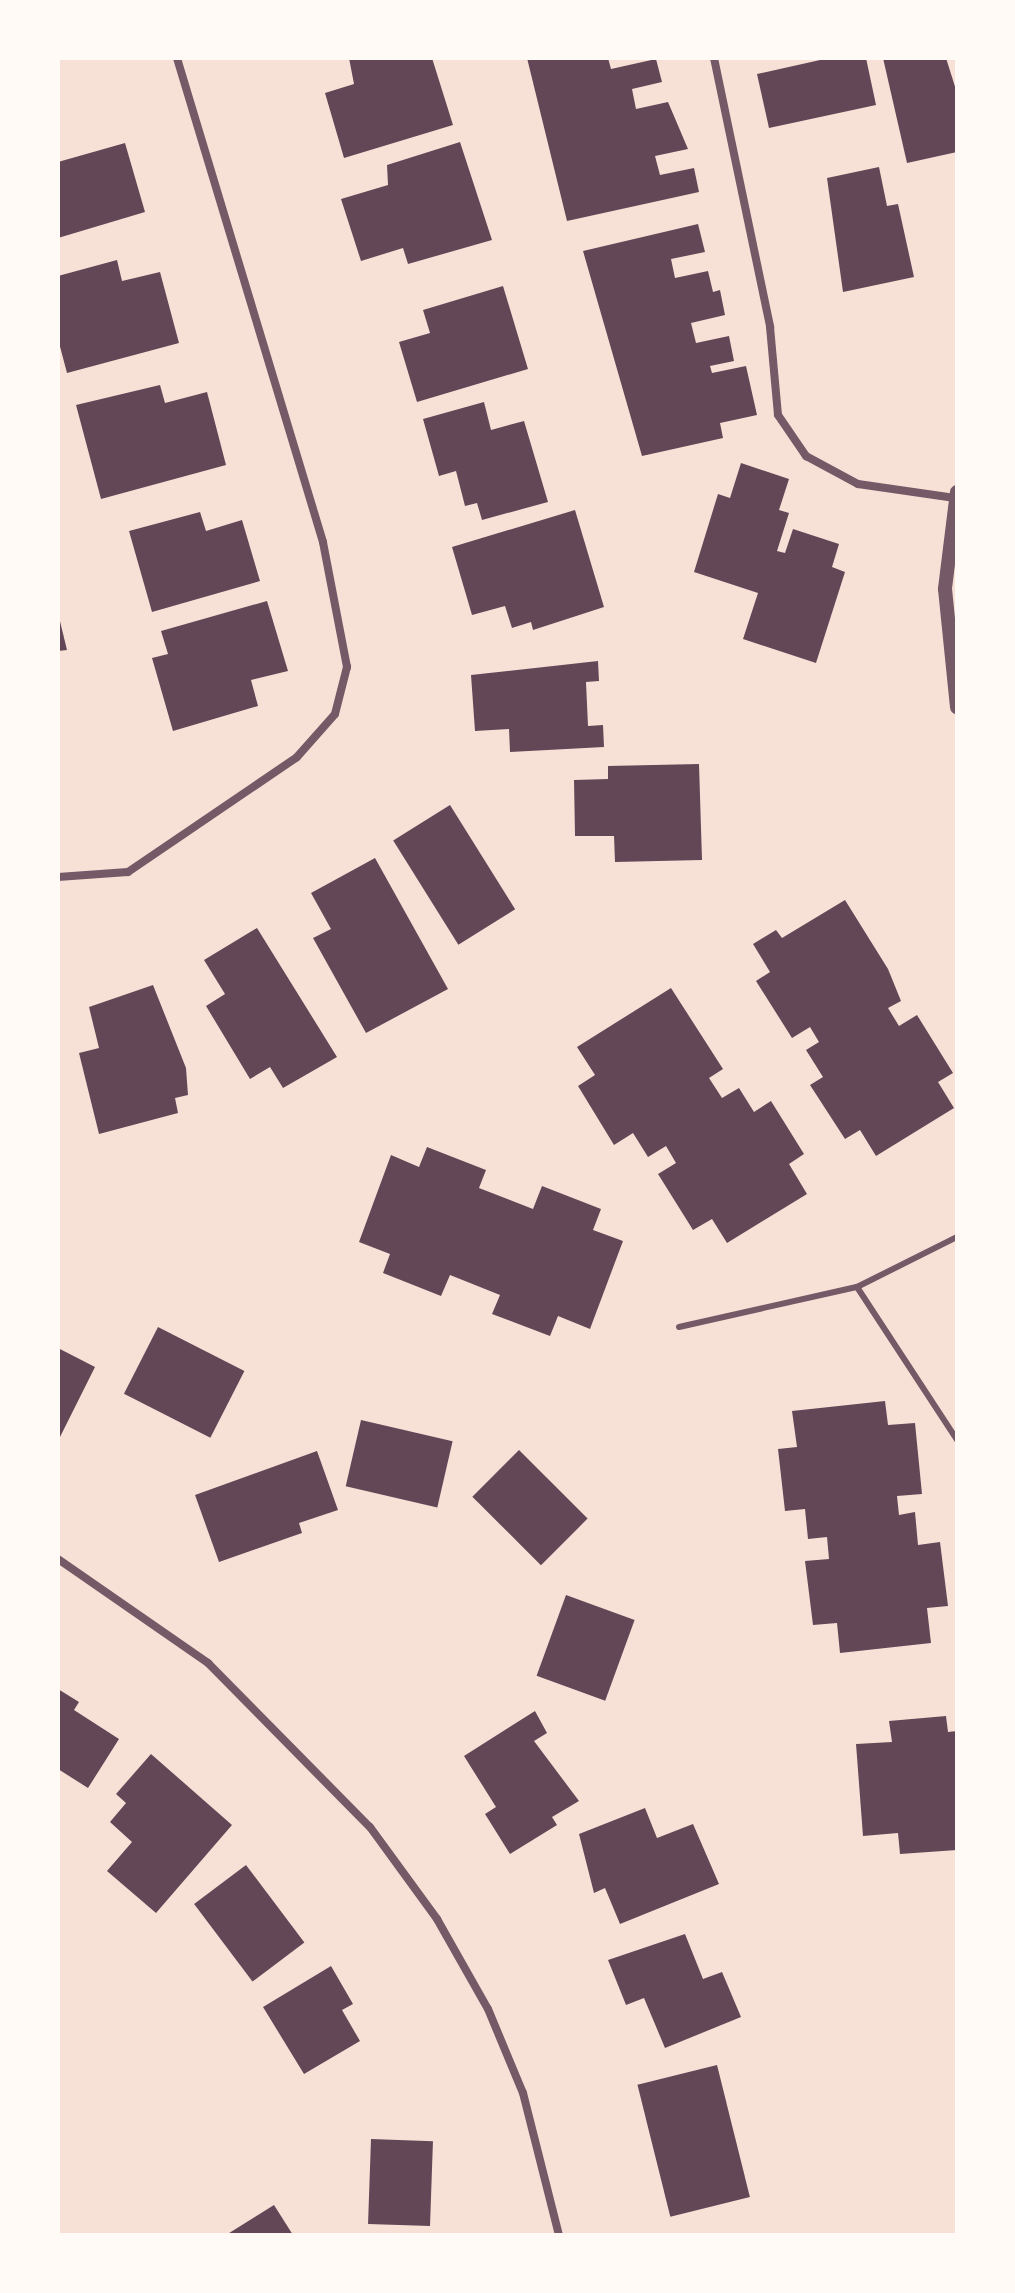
<!DOCTYPE html>
<style>
body{margin:0}
#map{position:relative;width:1015px;height:2293px;overflow:hidden;background:#f7e1d7;font-family:"Fira Sans",sans-serif}
div>[style]{position:absolute}
.building>*{inset:0;background:#644757;transform-origin:0 0}
.service>*{height:6px;margin:-3px;padding:0 3px;transform-origin:3px;border-radius:3px;background:#755966}
.minor>*{height:8px;margin:-4px;padding:0 4px;transform-origin:4px;border-radius:4px;background:#755966}
.tertiary>*{height:14px;margin:-7px;padding:0 7px;transform-origin:7px;border-radius:7px;background:#755966}
span{translate:-50% -50%;white-space:nowrap;text-align:center;line-height:1.15;-webkit-text-stroke:6px #fffaf5;paint-order:stroke}
.frame{position:absolute;inset:0;border:60px solid #fffaf5;pointer-events:none}
</style>
<div id="map">
<div class="building">
<div style="clip-path:polygon(349px 58px,432px 58px,453px 125px,344px 158px,325px 93px,354px 84px)"></div>
<div style="clip-path:polygon(527px 58px,608px 58px,611px 69px,656px 59px,662px 82px,632px 89px,636px 109px,668px 102px,688px 149px,655px 156px,660px 175px,694px 168px,699px 192px,567px 221px)"></div>
<div style="clip-path:polygon(829px 58px,866px 58px,876px 105px,769px 128px,757px 74px)"></div>
<div style="clip-path:polygon(883px 58px,946px 58px,957px 93px,957px 152px,907px 163px)"></div>
<div style="clip-path:polygon(460px 142px,492px 240px,408px 264px,403px 248px,361px 261px,341px 199px,388px 185px,387px 165px)"></div>
<div style="clip-path:polygon(125px 143px,145px 212px,58px 238px,58px 162px)"></div>
<div style="clip-path:polygon(879px 167px,887px 206px,898px 204px,914px 277px,843px 292px,827px 178px)"></div>
<div style="clip-path:polygon(698px 224px,705px 252px,671px 259px,675px 278px,708px 271px,713px 292px,720px 290px,725px 315px,691px 323px,696px 343px,729px 336px,734px 361px,710px 366px,712px 373px,746px 366px,757px 415px,720px 423px,723px 438px,642px 456px,583px 251px)"></div>
<div style="clip-path:polygon(117px 260px,122px 281px,160px 272px,179px 343px,67px 373px,58px 339px,58px 276px)"></div>
<div style="clip-path:polygon(503px 286px,528px 369px,417px 402px,399px 342px,430px 333px,423px 310px)"></div>
<div style="clip-path:polygon(160px 385px,165px 403px,207px 392px,226px 465px,101px 499px,76px 405px)"></div>
<div style="clip-path:polygon(484px 402px,491px 430px,524px 421px,548px 502px,482px 520px,477px 503px,465px 506px,456px 471px,439px 476px,423px 419px)"></div>
<div style="clip-path:polygon(741px 463px,789px 479px,779px 510px,789px 513px,777px 551px,785px 553px,793px 529px,839px 544px,832px 567px,845px 572px,816px 663px,743px 639px,758px 593px,694px 572px,718px 494px,730px 498px)"></div>
<div style="clip-path:polygon(575px 510px,604px 607px,533px 630px,531px 622px,512px 628px,505px 606px,472px 615px,452px 547px)"></div>
<div style="clip-path:polygon(200px 512px,206px 531px,242px 520px,260px 581px,152px 612px,129px 531px)"></div>
<div style="clip-path:polygon(267px 601px,288px 671px,251px 680px,258px 706px,173px 731px,152px 658px,168px 654px,161px 631px)"></div>
<div style="clip-path:polygon(58px 613px,67px 650px,58px 651px)"></div>
<div style="clip-path:polygon(598px 661px,599px 681px,586px 682px,588px 726px,603px 725px,604px 747px,510px 752px,509px 729px,475px 731px,471px 675px)"></div>
<div style="clip-path:polygon(699px 764px,702px 860px,615px 862px,614px 836px,575px 836px,574px 780px,608px 779px,608px 766px)"></div>
<div style="left:450px;top:805px;width:123px;height:67px;rotate:58deg"></div>
<div style="clip-path:polygon(375px 858px,448px 989px,366px 1033px,313px 938px,331px 929px,311px 893px)"></div>
<div style="clip-path:polygon(845px 900px,888px 969px,901px 1001px,888px 1008px,899px 1026px,917px 1015px,953px 1073px,938px 1082px,954px 1108px,876px 1156px,860px 1130px,845px 1139px,810px 1085px,823px 1077px,806px 1050px,819px 1042px,810px 1027px,792px 1038px,756px 981px,770px 972px,753px 944px,776px 930px,782px 938px)"></div>
<div style="clip-path:polygon(257px 928px,337px 1057px,283px 1088px,270px 1067px,250px 1079px,206px 1006px,225px 994px,204px 960px)"></div>
<div style="clip-path:polygon(153px 985px,186px 1068px,188px 1095px,175px 1098px,178px 1113px,99px 1134px,79px 1053px,99px 1048px,89px 1007px)"></div>
<div style="clip-path:polygon(671px 988px,723px 1069px,709px 1078px,722px 1098px,739px 1088px,754px 1112px,771px 1101px,804px 1154px,789px 1164px,807px 1194px,727px 1243px,712px 1219px,693px 1230px,658px 1174px,676px 1163px,666px 1146px,648px 1157px,633px 1133px,614px 1145px,578px 1086px,595px 1075px,577px 1047px)"></div>
<div style="clip-path:polygon(427px 1147px,486px 1170px,479px 1188px,533px 1209px,542px 1186px,601px 1209px,593px 1230px,623px 1241px,590px 1329px,558px 1316px,550px 1336px,492px 1314px,500px 1295px,450px 1275px,441px 1296px,383px 1273px,390px 1254px,359px 1242px,391px 1155px,419px 1167px)"></div>
<div style="left:158px;top:1327px;width:97px;height:75px;rotate:27deg"></div>
<div style="clip-path:polygon(58px 1348px,95px 1367px,58px 1441px)"></div>
<div style="clip-path:polygon(885px 1401px,888px 1425px,915px 1423px,922px 1494px,897px 1496px,899px 1515px,915px 1512px,918px 1545px,940px 1542px,948px 1606px,927px 1608px,931px 1643px,840px 1653px,837px 1623px,813px 1625px,805px 1561px,829px 1559px,827px 1537px,808px 1539px,805px 1509px,785px 1511px,778px 1449px,797px 1447px,792px 1411px)"></div>
<div style="left:361px;top:1420px;width:94px;height:68px;rotate:13deg"></div>
<div style="left:519px;top:1450px;width:97px;height:66px;rotate:45deg"></div>
<div style="clip-path:polygon(317px 1451px,338px 1510px,299px 1523px,302px 1533px,219px 1562px,195px 1495px)"></div>
<div style="left:566px;top:1595px;width:73px;height:86px;rotate:20deg"></div>
<div style="clip-path:polygon(58px 1689px,79px 1702px,74px 1710px,119px 1739px,88px 1788px,58px 1769px)"></div>
<div style="clip-path:polygon(535px 1711px,547px 1733px,534px 1741px,579px 1801px,552px 1817px,557px 1825px,510px 1854px,485px 1814px,496px 1807px,464px 1756px)"></div>
<div style="clip-path:polygon(946px 1716px,948px 1732px,957px 1731px,957px 1850px,900px 1854px,898px 1833px,863px 1836px,856px 1744px,892px 1742px,889px 1721px)"></div>
<div style="clip-path:polygon(151px 1754px,232px 1825px,156px 1913px,107px 1871px,132px 1842px,110px 1822px,126px 1803px,116px 1794px)"></div>
<div style="clip-path:polygon(645px 1808px,657px 1838px,693px 1824px,719px 1884px,620px 1924px,605px 1888px,594px 1893px,579px 1834px)"></div>
<div style="left:246px;top:1865px;width:97px;height:65px;rotate:53deg"></div>
<div style="clip-path:polygon(685px 1934px,703px 1979px,722px 1972px,741px 2017px,665px 2048px,644px 1998px,626px 2005px,608px 1960px)"></div>
<div style="clip-path:polygon(331px 1966px,353px 2004px,342px 2010px,360px 2041px,304px 2074px,263px 2007px)"></div>
<div style="left:717px;top:2065px;width:136px;height:82px;rotate:76deg"></div>
<div style="left:371px;top:2139px;width:62px;height:85px;rotate:2deg"></div>
<div style="clip-path:polygon(274px 2205px,293px 2235px,226px 2235px)"></div>
</div>
<div class="service">
<div style="left:857px;top:1287px;width:183px;rotate:56.8deg"></div>
<div style="left:679px;top:1327px;width:182px;rotate:-12.7deg"></div>
<div style="left:857px;top:1287px;width:112px;rotate:-26.6deg"></div>
</div>
<div class="minor">
<div style="left:714px;top:58px;width:275px;rotate:78.2deg"></div>
<div style="left:770px;top:327px;width:88px;rotate:84.8deg"></div>
<div style="left:778px;top:415px;width:50px;rotate:55.7deg"></div>
<div style="left:806px;top:456px;width:59px;rotate:28.3deg"></div>
<div style="left:858px;top:484px;width:98px;rotate:8.2deg"></div>
<div style="left:58px;top:877px;width:70px;rotate:-4.1deg"></div>
<div style="left:128px;top:872px;width:204px;rotate:-34.2deg"></div>
<div style="left:297px;top:757px;width:57px;rotate:-48.5deg"></div>
<div style="left:335px;top:714px;width:49px;rotate:-75.7deg"></div>
<div style="left:347px;top:667px;width:127px;rotate:-100.9deg"></div>
<div style="left:323px;top:542px;width:506px;rotate:-106.79deg"></div>
<div style="left:58px;top:1559px;width:183px;rotate:34.7deg"></div>
<div style="left:208px;top:1663px;width:231px;rotate:45.4deg"></div>
<div style="left:370px;top:1827px;width:114px;rotate:53.9deg"></div>
<div style="left:437px;top:1919px;width:103px;rotate:60.5deg"></div>
<div style="left:488px;top:2009px;width:91px;rotate:67.4deg"></div>
<div style="left:523px;top:2093px;width:146px;rotate:75.8deg"></div>
</div>
<div class="tertiary">
<div style="left:957px;top:492px;width:98px;rotate:97.1deg"></div>
<div style="left:945px;top:589px;width:119px;rotate:84.2deg"></div>
</div>
<div class="frame"></div>
</div>
